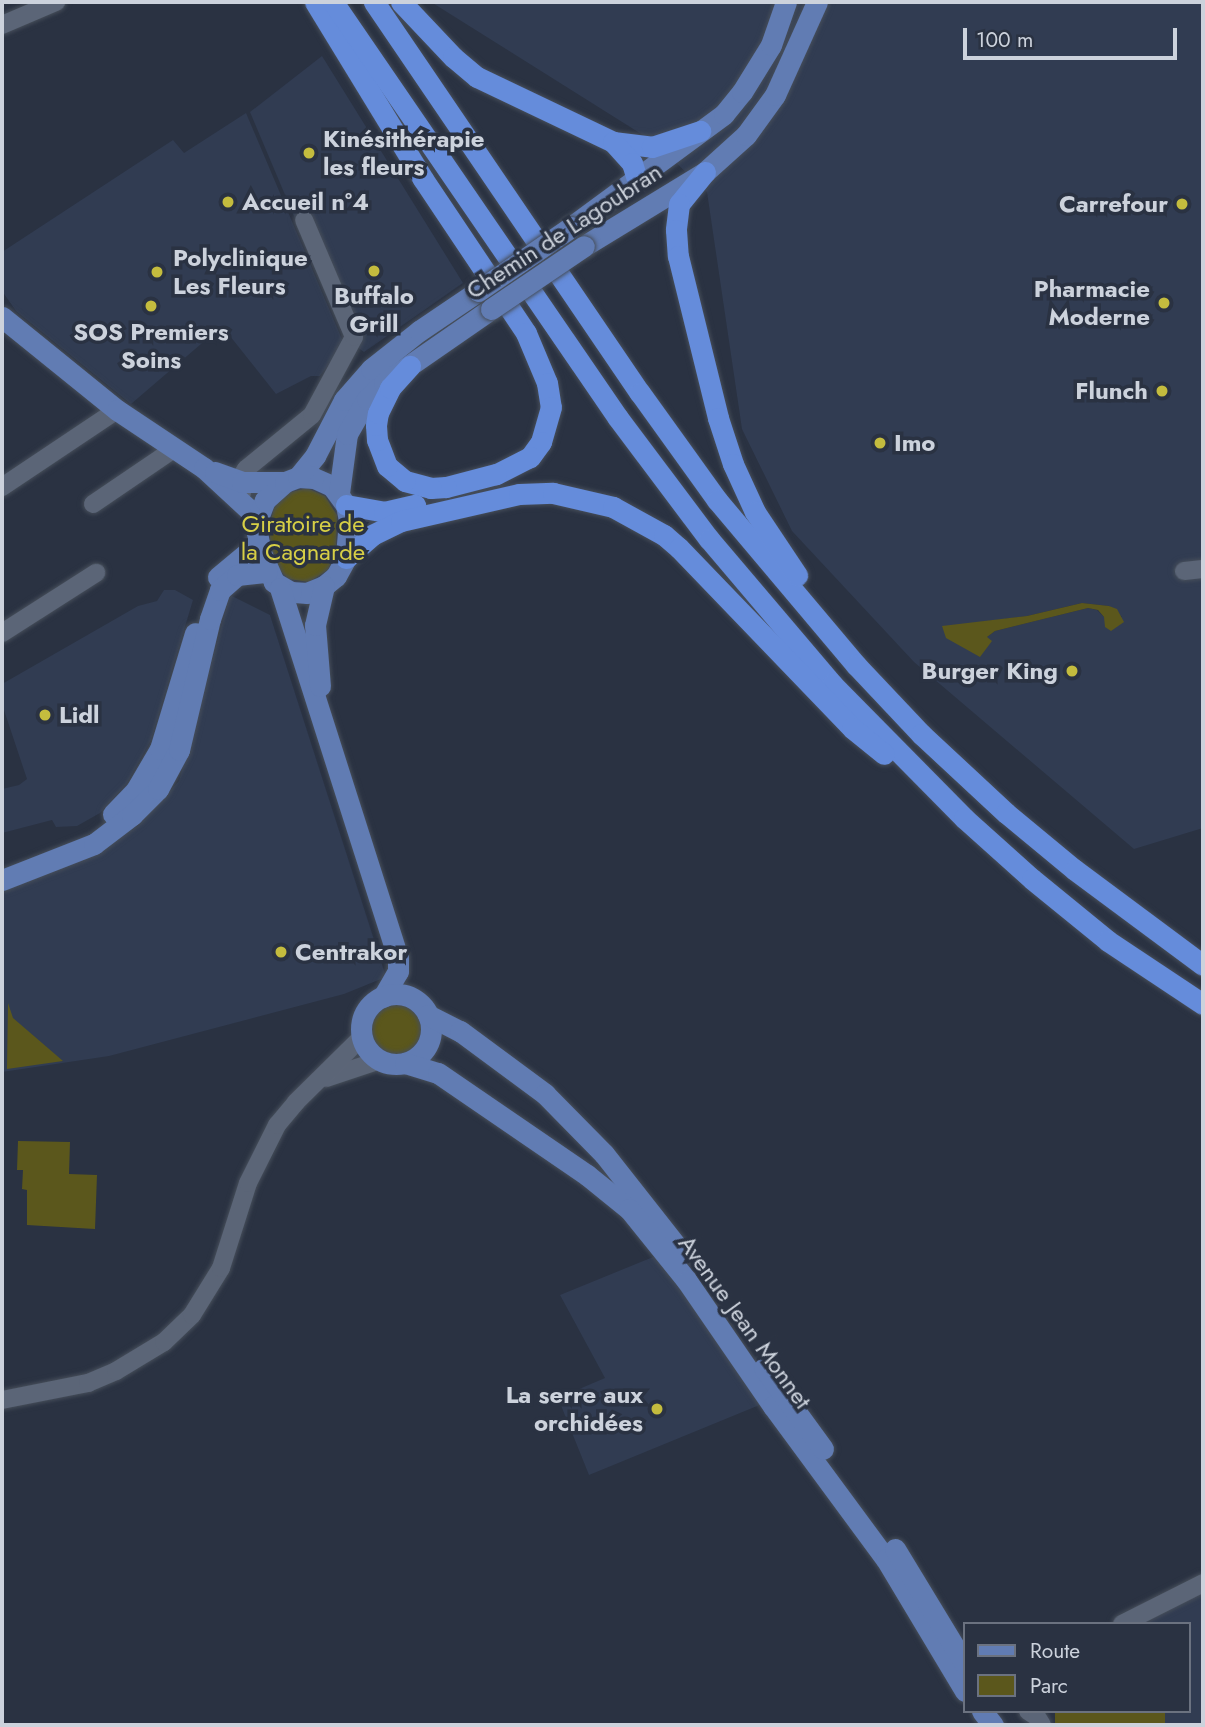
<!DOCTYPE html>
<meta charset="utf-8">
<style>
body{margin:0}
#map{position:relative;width:1205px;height:1727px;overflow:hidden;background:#2a3242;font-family:Jost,sans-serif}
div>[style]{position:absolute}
.built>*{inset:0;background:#313c52}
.green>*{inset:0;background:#5b571c;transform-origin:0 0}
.round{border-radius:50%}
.roads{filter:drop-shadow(0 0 2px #464e5a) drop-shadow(0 0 2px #464e5a)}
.minor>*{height:18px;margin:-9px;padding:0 9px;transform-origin:9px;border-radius:9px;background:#5b6577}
.major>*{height:21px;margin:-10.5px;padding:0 10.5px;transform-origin:10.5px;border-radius:10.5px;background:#617cb3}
.major>.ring{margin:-10.5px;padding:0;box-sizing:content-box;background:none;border:21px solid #617cb3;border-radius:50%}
.highway>*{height:21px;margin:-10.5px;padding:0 10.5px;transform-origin:10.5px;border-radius:10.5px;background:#658cdb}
.bridges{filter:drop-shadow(0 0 2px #464e5a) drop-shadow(0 0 2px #464e5a)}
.major-bridge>*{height:21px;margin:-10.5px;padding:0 10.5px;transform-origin:10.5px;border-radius:10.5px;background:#617cb3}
.dots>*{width:19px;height:19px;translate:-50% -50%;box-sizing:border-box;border:4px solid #2a3242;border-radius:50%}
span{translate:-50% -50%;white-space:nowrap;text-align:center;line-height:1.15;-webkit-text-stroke:7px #2a3242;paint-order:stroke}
.poi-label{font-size:24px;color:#ccd2dc;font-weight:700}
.left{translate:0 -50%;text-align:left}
.right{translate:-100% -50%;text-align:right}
.street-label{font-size:24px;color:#ccd2dc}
.park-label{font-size:24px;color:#d7cf46}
.frame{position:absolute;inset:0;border:4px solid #ccd2dc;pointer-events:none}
.legend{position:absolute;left:963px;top:1622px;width:228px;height:91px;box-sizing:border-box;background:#2a3242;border:2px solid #6b7280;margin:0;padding:9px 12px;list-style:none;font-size:21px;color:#ccd2dc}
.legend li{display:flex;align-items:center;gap:14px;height:35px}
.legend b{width:35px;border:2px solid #6b7280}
.scale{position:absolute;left:963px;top:28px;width:214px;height:32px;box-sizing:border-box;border:4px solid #ccd2dc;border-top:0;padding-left:9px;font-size:21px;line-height:24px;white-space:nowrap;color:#ccd2dc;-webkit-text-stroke:5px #2a3242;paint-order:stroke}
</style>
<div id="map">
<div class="built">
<div style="clip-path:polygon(evenodd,431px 2px,1203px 2px,1203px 828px,1134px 849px,914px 662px,792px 531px,742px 429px,707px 192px,654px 142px,431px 2px,1082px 603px,1109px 606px,1122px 617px,1104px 617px,1097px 610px,1088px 608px,995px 631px,987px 637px,942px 627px,1027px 616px,1082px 603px)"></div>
<div style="clip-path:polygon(322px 56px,463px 283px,364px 352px,346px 339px,250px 112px)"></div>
<div style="clip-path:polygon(246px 113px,344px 344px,320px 376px,311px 376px,276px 394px,222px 326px,131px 404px,16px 311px,2px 291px,2px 252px,173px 140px,184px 153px)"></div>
<div style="clip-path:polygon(164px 590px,175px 590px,193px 600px,151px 740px,127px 783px,100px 813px,77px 826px,56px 827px,52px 820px,2px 833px,2px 789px,19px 785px,27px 779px,2px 704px,2px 684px,138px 606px,157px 601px)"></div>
<div style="clip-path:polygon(230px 595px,270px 615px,386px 977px,344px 994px,109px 1056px,2px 1072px,2px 889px,84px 860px,139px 825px,179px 781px)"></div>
<div style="clip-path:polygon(658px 1255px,762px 1404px,589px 1475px,558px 1398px,605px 1378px,560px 1295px)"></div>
<div style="clip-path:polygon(1203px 1575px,1203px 1725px,1062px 1725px,1054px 1711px,1189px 1711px,1189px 1624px,1127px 1624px)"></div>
</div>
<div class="green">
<div style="clip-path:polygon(307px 488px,325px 496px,337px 515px,336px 551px,328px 570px,309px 582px,288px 579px,276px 566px,270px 551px,270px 525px,274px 507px,287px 493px)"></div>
<div style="clip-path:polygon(1082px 603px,1109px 606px,1117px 609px,1124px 622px,1111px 631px,1105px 627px,1104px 617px,1098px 610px,1088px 608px,995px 631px,987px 637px,992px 641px,980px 657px,946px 638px,942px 626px,1027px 616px)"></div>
<div class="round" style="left:369px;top:1001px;width:56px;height:56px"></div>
<div style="clip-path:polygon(8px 1003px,13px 1018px,63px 1061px,7px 1069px)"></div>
<div style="clip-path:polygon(18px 1141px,70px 1142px,69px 1174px,97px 1175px,95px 1229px,27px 1225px,27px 1190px,22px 1189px,23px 1170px,17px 1170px)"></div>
<div style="left:1055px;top:1711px;width:110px;height:17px"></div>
</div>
<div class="roads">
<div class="minor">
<div style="left:2px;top:25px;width:59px;rotate:-23.1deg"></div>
<div style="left:2px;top:487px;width:138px;rotate:-33.8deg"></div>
<div style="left:242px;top:493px;width:18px;rotate:-90deg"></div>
<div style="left:242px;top:475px;width:7px;rotate:-56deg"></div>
<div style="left:246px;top:469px;width:85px;rotate:-39.3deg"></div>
<div style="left:312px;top:415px;width:89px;rotate:-61.7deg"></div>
<div style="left:354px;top:337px;width:127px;rotate:-113.1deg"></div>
<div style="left:93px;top:504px;width:98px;rotate:-34.2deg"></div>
<div style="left:1184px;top:571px;width:19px;rotate:-6deg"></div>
<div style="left:2px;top:633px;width:112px;rotate:-32.6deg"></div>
<div style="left:326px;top:1078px;width:57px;rotate:-18.4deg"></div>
<div style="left:2px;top:1400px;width:88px;rotate:-11.2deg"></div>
<div style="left:88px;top:1383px;width:30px;rotate:-23deg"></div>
<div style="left:116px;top:1371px;width:56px;rotate:-31.1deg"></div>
<div style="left:164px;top:1342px;width:39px;rotate:-44deg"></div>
<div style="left:192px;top:1315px;width:55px;rotate:-58.3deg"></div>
<div style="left:221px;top:1268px;width:89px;rotate:-72.4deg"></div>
<div style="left:248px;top:1183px;width:65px;rotate:-63.4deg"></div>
<div style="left:277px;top:1125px;width:30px;rotate:-50deg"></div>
<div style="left:296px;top:1102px;width:93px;rotate:-44.6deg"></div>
<div style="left:1122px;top:1624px;width:91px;rotate:-26.8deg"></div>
<div style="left:1028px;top:1711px;width:11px;rotate:34deg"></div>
<div style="left:1037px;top:1717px;width:9px;rotate:58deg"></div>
</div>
<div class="major">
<div style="left:571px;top:227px;width:190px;rotate:-36.4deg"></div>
<div style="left:724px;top:114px;width:28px;rotate:-51deg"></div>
<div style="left:742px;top:92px;width:55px;rotate:-58.3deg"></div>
<div style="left:771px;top:45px;width:46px;rotate:-70.8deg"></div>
<div style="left:584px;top:246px;width:142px;rotate:-31.4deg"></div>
<div style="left:705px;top:172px;width:55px;rotate:-42.1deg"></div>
<div style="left:746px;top:135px;width:49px;rotate:-54.1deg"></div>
<div style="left:775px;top:95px;width:102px;rotate:-65.7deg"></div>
<div style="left:2px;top:317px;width:148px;rotate:39deg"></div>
<div style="left:117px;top:410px;width:105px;rotate:33.7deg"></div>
<div style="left:204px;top:468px;width:74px;rotate:42.8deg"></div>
<div style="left:215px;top:472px;width:29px;rotate:20deg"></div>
<div style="left:242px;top:482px;width:43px"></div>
<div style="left:298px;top:477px;width:16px;rotate:4deg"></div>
<div style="left:314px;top:478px;width:20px;rotate:24deg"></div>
<div style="left:332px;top:486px;width:24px;rotate:54deg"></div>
<div style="left:346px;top:505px;width:16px;rotate:79deg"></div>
<div style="left:349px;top:521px;width:37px;rotate:95deg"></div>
<div style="left:346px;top:558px;width:21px;rotate:119deg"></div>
<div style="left:336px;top:576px;width:16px;rotate:140deg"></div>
<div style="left:324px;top:586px;width:18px;rotate:158deg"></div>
<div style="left:307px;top:593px;width:16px;rotate:-176deg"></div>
<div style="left:291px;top:592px;width:20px;rotate:-150deg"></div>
<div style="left:274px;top:582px;width:32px;rotate:-114deg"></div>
<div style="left:261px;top:553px;width:21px;rotate:-101deg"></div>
<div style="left:257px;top:532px;width:14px;rotate:-86deg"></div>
<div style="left:258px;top:518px;width:19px;rotate:-69deg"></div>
<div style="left:265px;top:500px;width:27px;rotate:-42deg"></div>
<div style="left:285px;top:482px;width:14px;rotate:-21deg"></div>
<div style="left:298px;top:477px;width:27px;rotate:-51deg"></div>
<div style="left:315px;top:456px;width:63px;rotate:-62.6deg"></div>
<div style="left:344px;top:400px;width:41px;rotate:-48.9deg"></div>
<div style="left:371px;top:369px;width:61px;rotate:-38.4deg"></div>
<div style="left:419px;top:331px;width:71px;rotate:-34.1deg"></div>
<div style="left:339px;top:493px;width:60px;rotate:-82.3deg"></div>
<div style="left:347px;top:434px;width:40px;rotate:-60.3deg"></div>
<div style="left:367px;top:399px;width:23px;rotate:-43deg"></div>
<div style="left:384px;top:383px;width:130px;rotate:-34.7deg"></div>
<div style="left:218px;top:577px;width:53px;rotate:-39.7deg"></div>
<div style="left:280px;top:588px;width:388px;rotate:72.3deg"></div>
<div style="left:398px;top:958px;width:13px;rotate:90deg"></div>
<div style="left:398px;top:971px;width:30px;rotate:120deg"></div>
<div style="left:320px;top:686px;width:61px;rotate:-94.7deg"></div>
<div style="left:315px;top:625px;width:40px;rotate:-77deg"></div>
<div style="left:113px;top:814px;width:33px;rotate:-46deg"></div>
<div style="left:136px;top:790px;width:48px;rotate:-59.7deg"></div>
<div style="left:160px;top:749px;width:121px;rotate:-73.2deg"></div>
<div style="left:2px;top:880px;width:99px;rotate:-21.4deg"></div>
<div style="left:94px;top:844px;width:48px;rotate:-37.3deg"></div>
<div style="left:132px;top:815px;width:37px;rotate:-45deg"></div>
<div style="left:158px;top:789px;width:44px;rotate:-61.7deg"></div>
<div style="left:179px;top:750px;width:135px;rotate:-76.7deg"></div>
<div style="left:210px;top:619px;width:31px;rotate:-71deg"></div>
<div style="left:220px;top:590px;width:23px;rotate:-41deg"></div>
<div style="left:237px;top:575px;width:30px;rotate:-6deg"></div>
<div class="ring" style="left:361px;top:994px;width:49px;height:49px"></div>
<div style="left:428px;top:1015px;width:36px;rotate:27deg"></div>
<div style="left:460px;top:1031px;width:106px;rotate:36.5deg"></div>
<div style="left:545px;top:1094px;width:84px;rotate:45.5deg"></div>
<div style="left:604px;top:1154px;width:126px;rotate:51.8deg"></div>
<div style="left:405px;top:1063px;width:34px;rotate:17deg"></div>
<div style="left:438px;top:1073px;width:181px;rotate:34.4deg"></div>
<div style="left:587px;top:1175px;width:54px;rotate:39deg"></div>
<div style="left:629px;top:1209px;width:92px;rotate:51.1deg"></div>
<div style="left:687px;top:1281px;width:152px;rotate:55.5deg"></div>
<div style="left:773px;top:1406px;width:190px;rotate:53.6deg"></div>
<div style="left:886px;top:1559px;width:154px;rotate:59.1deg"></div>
<div style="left:764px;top:1368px;width:100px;rotate:53.9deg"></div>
<div style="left:895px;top:1549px;width:135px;rotate:58.7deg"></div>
<div style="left:982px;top:1711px;width:18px;rotate:52deg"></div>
</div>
<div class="highway">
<div style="left:315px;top:2px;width:207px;rotate:58.6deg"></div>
<div style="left:423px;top:179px;width:185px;rotate:56.2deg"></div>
<div style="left:526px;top:333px;width:54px;rotate:67.2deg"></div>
<div style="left:547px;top:383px;width:24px;rotate:81deg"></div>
<div style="left:551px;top:407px;width:36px;rotate:106deg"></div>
<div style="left:541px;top:442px;width:19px;rotate:126deg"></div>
<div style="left:530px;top:457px;width:38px;rotate:153deg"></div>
<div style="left:496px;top:474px;width:52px;rotate:165.4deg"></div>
<div style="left:446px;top:487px;width:15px;rotate:176deg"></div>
<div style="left:431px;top:488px;width:27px;rotate:-165deg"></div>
<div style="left:405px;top:481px;width:23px;rotate:-140deg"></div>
<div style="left:387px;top:466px;width:28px;rotate:-111deg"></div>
<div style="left:377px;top:440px;width:15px;rotate:-94deg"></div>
<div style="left:376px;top:425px;width:12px;rotate:-81deg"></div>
<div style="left:378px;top:413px;width:28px;rotate:-64deg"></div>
<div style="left:390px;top:388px;width:30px;rotate:-48deg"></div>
<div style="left:333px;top:2px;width:504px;rotate:55.59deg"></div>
<div style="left:618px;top:418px;width:151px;rotate:53.1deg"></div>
<div style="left:709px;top:539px;width:190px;rotate:49.7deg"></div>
<div style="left:832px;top:684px;width:188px;rotate:45.4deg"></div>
<div style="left:964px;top:818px;width:91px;rotate:41.9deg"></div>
<div style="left:1032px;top:879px;width:98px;rotate:39.2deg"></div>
<div style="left:1108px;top:941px;width:114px;rotate:33.6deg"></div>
<div style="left:374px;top:2px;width:473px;rotate:55.8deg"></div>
<div style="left:640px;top:393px;width:132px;rotate:54.3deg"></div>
<div style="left:717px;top:500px;width:216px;rotate:49.9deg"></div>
<div style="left:856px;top:665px;width:95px;rotate:46.7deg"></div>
<div style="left:921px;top:734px;width:116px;rotate:42.9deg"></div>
<div style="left:1006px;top:813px;width:89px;rotate:39.6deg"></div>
<div style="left:1075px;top:870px;width:159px;rotate:36.6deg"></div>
<div style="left:401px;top:2px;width:76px;rotate:46.6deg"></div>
<div style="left:453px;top:57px;width:31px;rotate:40deg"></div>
<div style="left:477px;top:77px;width:151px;rotate:25.5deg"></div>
<div style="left:613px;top:142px;width:39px;rotate:7deg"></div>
<div style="left:652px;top:147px;width:51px;rotate:-18.4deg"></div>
<div style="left:613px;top:142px;width:28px;rotate:48deg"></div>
<div style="left:632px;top:163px;width:17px;rotate:73deg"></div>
<div style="left:705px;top:172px;width:41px;rotate:129.1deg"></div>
<div style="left:679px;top:204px;width:26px;rotate:97deg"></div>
<div style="left:676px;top:230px;width:26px;rotate:86deg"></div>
<div style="left:678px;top:256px;width:167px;rotate:76.1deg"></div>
<div style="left:718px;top:418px;width:48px;rotate:71.9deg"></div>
<div style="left:733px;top:464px;width:53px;rotate:65.4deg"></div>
<div style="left:755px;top:512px;width:76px;rotate:56.3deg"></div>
<div style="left:346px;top:505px;width:39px;rotate:10deg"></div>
<div style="left:384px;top:512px;width:32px;rotate:-13deg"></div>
<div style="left:346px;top:558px;width:35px;rotate:-41deg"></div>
<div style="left:372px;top:535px;width:32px;rotate:-26deg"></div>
<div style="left:401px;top:521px;width:121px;rotate:-12.9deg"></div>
<div style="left:519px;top:494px;width:34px;rotate:-2deg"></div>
<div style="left:553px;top:493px;width:62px;rotate:13.1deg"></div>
<div style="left:613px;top:507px;width:58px;rotate:28.8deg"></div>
<div style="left:664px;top:535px;width:20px;rotate:41deg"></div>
<div style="left:679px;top:548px;width:250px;rotate:46.1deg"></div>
<div style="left:852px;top:728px;width:41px;rotate:39.1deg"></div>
</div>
</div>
<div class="bridges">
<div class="major-bridge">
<div style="left:478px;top:291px;width:113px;rotate:-34.5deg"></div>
<div style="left:491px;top:309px;width:112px;rotate:-34.1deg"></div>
</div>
</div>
<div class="dots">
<div style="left:309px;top:153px;background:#c4bc3e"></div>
<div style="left:228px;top:202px;background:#c4bc3e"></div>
<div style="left:1182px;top:204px;background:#c4bc3e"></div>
<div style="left:374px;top:271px;background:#c4bc3e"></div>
<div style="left:157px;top:272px;background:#c4bc3e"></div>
<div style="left:1164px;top:303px;background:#c4bc3e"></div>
<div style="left:151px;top:306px;background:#c4bc3e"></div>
<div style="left:1162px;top:391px;background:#c4bc3e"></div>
<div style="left:880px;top:443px;background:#c4bc3e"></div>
<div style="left:1072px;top:671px;background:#c4bc3e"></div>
<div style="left:45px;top:715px;background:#c4bc3e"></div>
<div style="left:281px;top:952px;background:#c4bc3e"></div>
<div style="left:657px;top:1409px;background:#c4bc3e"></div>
</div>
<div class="poi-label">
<span class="left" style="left:323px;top:153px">Kinésithérapie<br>les fleurs</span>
<span class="left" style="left:242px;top:202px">Accueil n°4</span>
<span class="right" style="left:1168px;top:204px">Carrefour</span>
<span class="left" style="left:173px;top:272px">Polyclinique<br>Les Fleurs</span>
<span class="right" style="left:1150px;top:303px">Pharmacie<br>Moderne</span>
<span style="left:374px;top:310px">Buffalo<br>Grill</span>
<span style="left:151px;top:346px">SOS Premiers<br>Soins</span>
<span class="right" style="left:1148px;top:391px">Flunch</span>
<span class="left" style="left:894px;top:443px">Imo</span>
<span class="right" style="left:1058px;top:671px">Burger King</span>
<span class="left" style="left:59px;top:715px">Lidl</span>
<span class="left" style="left:295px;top:952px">Centrakor</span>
<span class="right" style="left:643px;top:1409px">La serre aux<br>orchidées</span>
</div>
<div class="street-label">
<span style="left:564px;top:231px;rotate:-33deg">Chemin de Lagoubran</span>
<span style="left:745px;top:1322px;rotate:54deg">Avenue Jean Monnet</span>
</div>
<div class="park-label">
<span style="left:303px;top:538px">Giratoire de<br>la Cagnarde</span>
</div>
<div class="frame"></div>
<ul class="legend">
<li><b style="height:9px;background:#617cb3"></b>Route</li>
<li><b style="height:19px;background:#5b571c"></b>Parc</li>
</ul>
<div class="scale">100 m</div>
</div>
